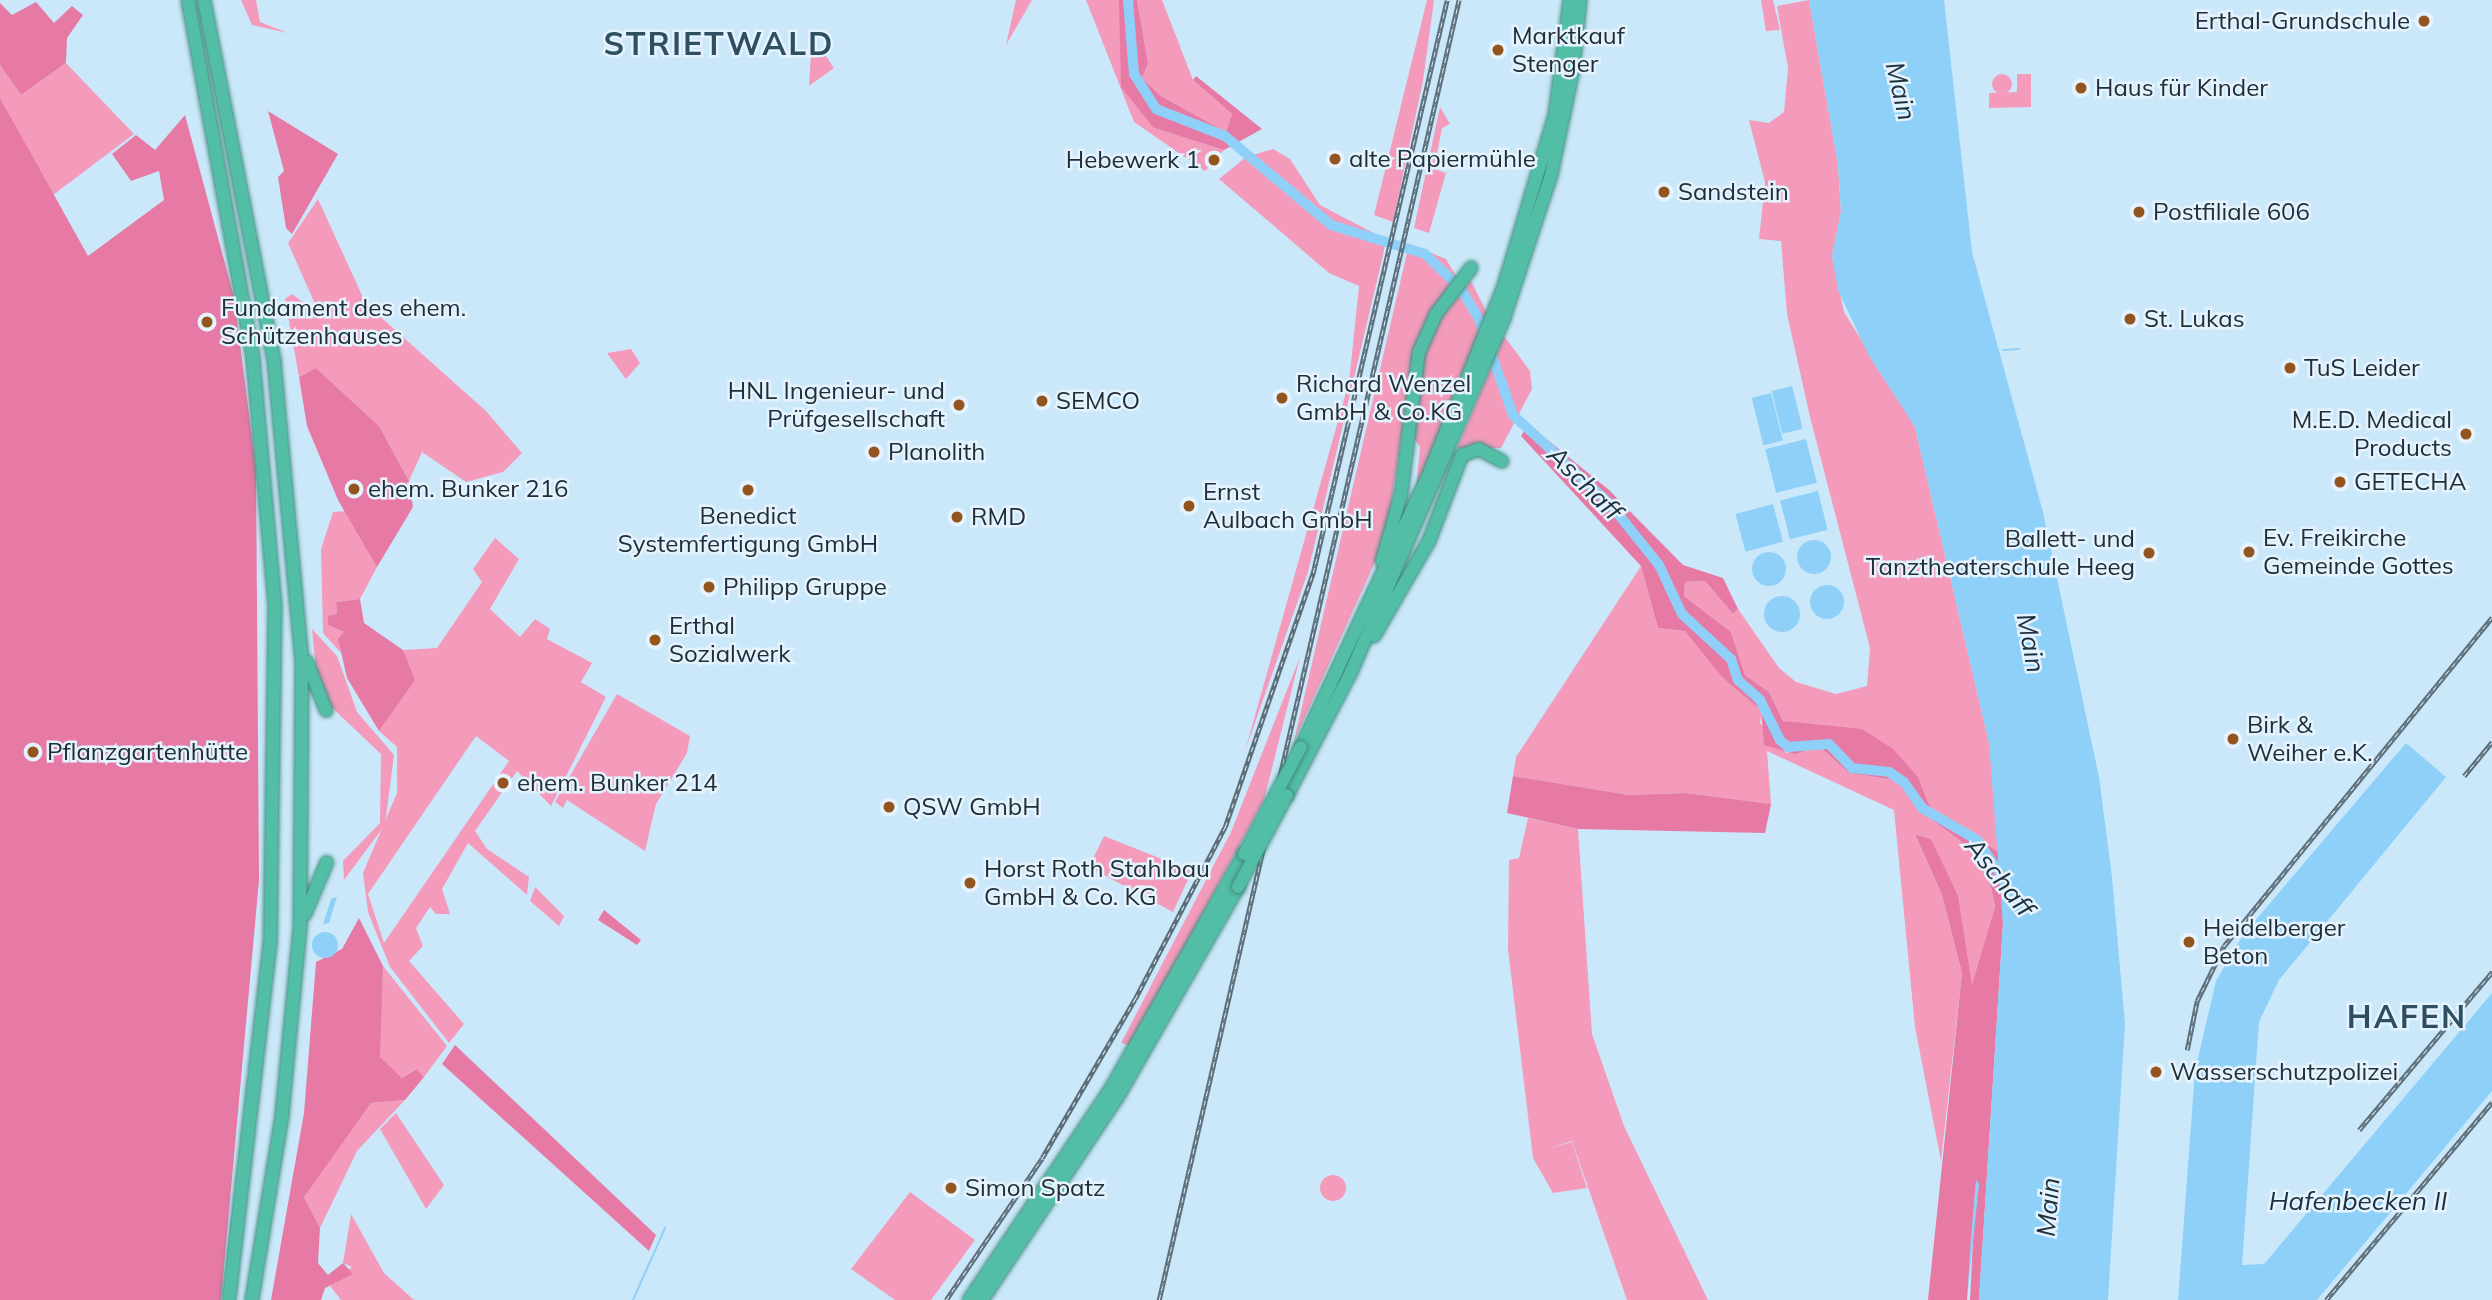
<!DOCTYPE html>
<meta charset="utf-8">
<style>
body{margin:0}
#map{position:relative;width:2492px;height:1300px;overflow:hidden;background:#cbe8fb;font-family:Mulish,sans-serif}
div>[style]{position:absolute}
.green>*{inset:0;background:#f49bbc}
.round{border-radius:50%}
.forest>*{inset:0;background:#e779a5}
.water>*{inset:0;background:#8fd0f8;transform-origin:0 0}
.stream>*{height:2px;margin:-1px;padding:0 1px;transform-origin:1px;border-radius:1px;background:#8fd0f8}
.river>*{height:10px;margin:-5px;padding:0 5px;transform-origin:5px;border-radius:5px;background:#8fd0f8}
.roads{filter:drop-shadow(0 0 2px #408c7f) drop-shadow(0 0 2px #408c7f)}
.highway>*{height:12px;margin:-6px;padding:0 6px;transform-origin:6px;border-radius:6px;background:#52bea6}
.rail>*{height:4.5px;margin-top:-2.25px;transform-origin:0;background:repeating-linear-gradient(90deg,#e4f3fd 0 5px,#5c6f7b 0 10px);box-sizing:border-box;border-block:2px solid #5c6f7b}
.bridges{filter:drop-shadow(0 0 2px #408c7f) drop-shadow(0 0 2px #408c7f)}
.highway-bridge>*{height:12px;margin:-6px;padding:0 6px;transform-origin:6px;border-radius:6px;background:#52bea6}
.dots>*{width:19px;height:19px;translate:-50% -50%;box-sizing:border-box;border:4px solid #e4f3fd;border-radius:50%}
span{translate:-50% -50%;white-space:nowrap;text-align:center;line-height:1.15;-webkit-text-stroke:5px #e4f3fd;paint-order:stroke}
.poi-label{font-size:24px;color:#202e37}
.right{translate:-100% -50%;text-align:right}
.left{translate:0 -50%;text-align:left}
.water-label{font-size:26px;color:#1c303d;font-style:italic}
.district-label{font-size:32px;color:#2e4f62;font-weight:700;letter-spacing:2px}
</style>
<div id="map">
<div class="green">
<div style="clip-path:polygon(241px 0,256px 0,260px 22px,288px 33px,252px 25px)"></div>
<div style="clip-path:polygon(1016px 0,1032px 0,1006px 45px)"></div>
<div style="clip-path:polygon(1086px 0,1119px 0,1154px 128px,1224px 150px,1205px 171px,1134px 122px)"></div>
<div style="clip-path:polygon(1137px 0,1162px 0,1193px 80px,1232px 114px,1226px 132px,1161px 96px,1142px 78px,1148px 63px)"></div>
<div style="clip-path:polygon(1427px 0,1434px 0,1423px 81px,1393px 222px,1374px 215px)"></div>
<div style="clip-path:polygon(1761px 0,1773px 0,1780px 30px,1766px 31px)"></div>
<div style="clip-path:polygon(1809px 0,1838px 165px,1841px 212px,1832px 256px,1844px 312px,1915px 427px,1989px 743px,2001px 854px,1930px 807px,1918px 777px,1867px 733px,1783px 721px,1769px 692px,1745px 675px,1731px 632px,1684px 596px,1685px 582px,1705px 581px,1733px 614px,1738px 609px,1779px 668px,1796px 682px,1836px 694px,1867px 686px,1870px 648px,1810px 417px,1787px 314px,1781px 241px,1759px 239px,1765px 182px,1749px 120px,1769px 123px,1784px 112px,1788px 68px,1777px 6px)"></div>
<div style="clip-path:polygon(822px 50px,834px 68px,809px 86px,811px 53px)"></div>
<div style="clip-path:polygon(66px 63px,134px 134px,53px 195px,0 98px,0 65px,21px 95px)"></div>
<div class="round" style="left:1992px;top:74px;width:20px;height:20px"></div>
<div style="clip-path:polygon(2017px 74px,2031px 74px,2031px 107px,1989px 108px,1989px 93px,2017px 92px)"></div>
<div style="clip-path:polygon(1440px 107px,1450px 124px,1442px 128px,1434px 169px,1446px 173px,1429px 233px,1414px 228px)"></div>
<div style="clip-path:polygon(1273px 149px,1290px 159px,1320px 205px,1385px 239px,1384px 251px,1308px 572px,1245px 751px,1349px 382px,1359px 286px,1329px 273px,1219px 179px,1246px 157px)"></div>
<div style="clip-path:polygon(318px 199px,366px 304px,486px 411px,522px 453px,503px 472px,466px 482px,422px 452px,409px 481px,379px 426px,316px 368px,299px 377px,285px 299px,292px 294px,320px 315px,288px 243px)"></div>
<div style="clip-path:polygon(1409px 244px,1446px 259px,1456px 276px,1429px 315px,1413px 358px,1386px 538px,1294px 741px)"></div>
<div style="clip-path:polygon(1471px 281px,1487px 313px,1416px 490px,1420px 447px,1412px 435px,1421px 363px,1439px 320px)"></div>
<div style="clip-path:polygon(1504px 336px,1530px 371px,1532px 389px,1501px 448px,1457px 448px)"></div>
<div style="clip-path:polygon(631px 349px,640px 363px,626px 379px,607px 353px)"></div>
<div style="clip-path:polygon(348px 511px,377px 567px,360px 599px,336px 602px,337px 614px,328px 625px,344px 632px,340px 652px,323px 633px,321px 549px,333px 512px)"></div>
<div style="clip-path:polygon(evenodd,495px 538px,519px 559px,490px 609px,520px 637px,535px 619px,550px 629px,547px 639px,592px 663px,581px 682px,606px 697px,551px 806px,517px 771px,475px 831px,487px 849px,529px 877px,527px 895px,468px 843px,442px 889px,450px 914px,436px 914px,430px 907px,416px 928px,423px 946px,409px 961px,464px 1024px,449px 1043px,390px 967px,368px 912px,363px 873px,397px 793px,397px 747px,379px 731px,414px 680px,403px 650px,437px 648px,482px 582px,473px 569px,495px 538px,476px 736px,509px 761px,384px 943px,368px 894px,476px 736px)"></div>
<div style="clip-path:polygon(1641px 566px,1658px 628px,1685px 631px,1699px 643px,1723px 678px,1762px 710px,1760px 723px,1786px 753px,1819px 746px,1849px 773px,1896px 780px,1920px 811px,1985px 859px,1995px 908px,1972px 988px,1939px 859px,1931px 839px,1915px 834px,1942px 895px,1962px 973px,1941px 1161px,1915px 1027px,1894px 810px,1767px 751px,1771px 804px,1686px 793px,1629px 795px,1513px 776px,1516px 757px)"></div>
<div style="clip-path:polygon(312px 629px,337px 656px,357px 712px,394px 755px,385px 825px,344px 880px,343px 861px,380px 823px,381px 754px,328px 704px,316px 671px)"></div>
<div style="clip-path:polygon(1300px 657px,1264px 800px,1131px 1046px,1121px 1043px,1231px 832px)"></div>
<div style="clip-path:polygon(617px 694px,690px 736px,687px 753px,656px 804px,645px 851px,567px 800px,563px 808px,555px 802px)"></div>
<div style="clip-path:polygon(1528px 818px,1578px 829px,1592px 1034px,1624px 1126px,1708px 1300px,1627px 1300px,1572px 1141px,1548px 1149px,1572px 1142px,1587px 1188px,1553px 1193px,1533px 1158px,1508px 949px,1509px 860px,1519px 858px)"></div>
<div style="clip-path:polygon(1104px 836px,1192px 871px,1173px 912px,1089px 867px)"></div>
<div style="clip-path:polygon(535px 887px,564px 916px,559px 926px,530px 901px)"></div>
<div style="clip-path:polygon(383px 966px,447px 1046px,424px 1077px,415px 1069px,402px 1078px,379px 1057px)"></div>
<div style="clip-path:polygon(405px 1100px,357px 1151px,320px 1228px,304px 1197px,310px 1187px,371px 1103px)"></div>
<div style="clip-path:polygon(396px 1113px,444px 1185px,426px 1209px,380px 1129px)"></div>
<div class="round" style="left:1320px;top:1175px;width:26px;height:26px"></div>
<div style="clip-path:polygon(910px 1192px,975px 1240px,931px 1300px,895px 1300px,851px 1269px)"></div>
<div style="clip-path:polygon(351px 1214px,384px 1273px,414px 1300px,341px 1300px,330px 1286px,352px 1267px,343px 1263px)"></div>
</div>
<div class="forest">
<div style="clip-path:polygon(1119px 0,1137px 0,1148px 63px,1142px 78px,1161px 96px,1226px 132px,1232px 114px,1193px 80px,1196px 76px,1262px 129px,1224px 150px,1154px 128px,1121px 87px)"></div>
<div style="clip-path:polygon(36px 2px,54px 23px,72px 6px,83px 15px,67px 38px,66px 63px,21px 95px,0 65px,0 3px,12px 15px)"></div>
<div style="clip-path:polygon(0 98px,88px 256px,164px 200px,159px 171px,131px 181px,112px 154px,136px 135px,155px 150px,185px 115px,234px 297px,256px 469px,259px 880px,221px 1300px,0 1300px)"></div>
<div style="clip-path:polygon(268px 111px,338px 154px,292px 234px,286px 228px,278px 177px,284px 171px)"></div>
<div style="clip-path:polygon(316px 368px,379px 426px,409px 481px,413px 507px,377px 567px,338px 500px,307px 426px,299px 377px)"></div>
<div style="clip-path:polygon(1528px 424px,1609px 490px,1683px 565px,1723px 578px,1738px 609px,1733px 614px,1705px 581px,1685px 582px,1684px 596px,1731px 632px,1745px 675px,1769px 692px,1783px 721px,1862px 729px,1893px 749px,1918px 777px,1930px 807px,2001px 854px,2003px 924px,1979px 1300px,1970px 1300px,1976px 1181px,1967px 1300px,1928px 1300px,1962px 973px,1942px 895px,1915px 834px,1931px 839px,1958px 896px,1972px 985px,1995px 907px,1985px 859px,1920px 811px,1896px 780px,1849px 773px,1819px 746px,1795px 754px,1764px 745px,1761px 710px,1723px 678px,1685px 631px,1658px 628px,1641px 566px,1521px 436px)"></div>
<div style="clip-path:polygon(360px 599px,364px 623px,403px 650px,415px 680px,379px 731px,347px 678px,338px 639px,344px 632px,328px 625px,328px 616px,337px 614px,336px 602px)"></div>
<div style="clip-path:polygon(1513px 776px,1629px 795px,1686px 793px,1771px 804px,1765px 833px,1578px 829px,1507px 813px)"></div>
<div style="clip-path:polygon(604px 910px,641px 940px,637px 945px,598px 920px)"></div>
<div style="clip-path:polygon(359px 918px,383px 966px,380px 1057px,402px 1078px,416px 1069px,424px 1077px,405px 1100px,371px 1103px,304px 1197px,320px 1228px,318px 1263px,328px 1275px,343px 1263px,353px 1274px,325px 1288px,321px 1300px,271px 1300px,304px 1113px,316px 962px,342px 949px)"></div>
<div style="clip-path:polygon(455px 1045px,656px 1235px,649px 1251px,442px 1064px)"></div>
</div>
<div class="water">
<div style="clip-path:polygon(1809px 0,1944px 0,1972px 252px,2043px 512px,2099px 777px,2112px 877px,2125px 1024px,2108px 1300px,1979px 1300px,2003px 924px,1989px 743px,1915px 427px,1869px 356px,1838px 290px,1832px 256px,1841px 212px,1838px 165px)"></div>
<div style="left:1792px;top:386px;width:44px;height:21px;rotate:76deg"></div>
<div style="left:1771px;top:393px;width:49px;height:20px;rotate:76deg"></div>
<div style="left:1806px;top:439px;width:45px;height:42px;rotate:76deg"></div>
<div style="left:1818px;top:491px;width:40px;height:39px;rotate:76deg"></div>
<div style="left:1773px;top:504px;width:39px;height:39px;rotate:75deg"></div>
<div class="round" style="left:1797px;top:540px;width:34px;height:34px"></div>
<div class="round" style="left:1752px;top:552px;width:34px;height:34px"></div>
<div class="round" style="left:1810px;top:585px;width:34px;height:34px"></div>
<div class="round" style="left:1764px;top:596px;width:36px;height:36px"></div>
<div style="clip-path:polygon(2406px 743px,2446px 777px,2279px 980px,2259px 1022px,2242px 1265px,2264px 1264px,2492px 993px,2492px 1091px,2317px 1300px,2178px 1300px,2195px 1071px,2216px 981px,2243px 935px)"></div>
<div style="clip-path:polygon(337px 897px,329px 923px,323px 924px,331px 899px)"></div>
<div class="round" style="left:312px;top:932px;width:26px;height:26px"></div>
<div style="clip-path:polygon(1976px 1180px,1979px 1184px,1967px 1300px,1970px 1251px)"></div>
</div>
<div class="stream">
<div style="left:2003px;top:350px;width:16px;rotate:-4deg"></div>
<div style="left:633px;top:1300px;width:79px;rotate:-66deg"></div>
</div>
<div class="river">
<div style="left:1128px;top:0;width:74px;rotate:85.4deg"></div>
<div style="left:1134px;top:74px;width:41px;rotate:57.8deg"></div>
<div style="left:1156px;top:109px;width:74px;rotate:21.4deg"></div>
<div style="left:1225px;top:136px;width:138px;rotate:40deg"></div>
<div style="left:1331px;top:225px;width:98px;rotate:17.1deg"></div>
<div style="left:1425px;top:254px;width:50px;rotate:44.2deg"></div>
<div style="left:1461px;top:289px;width:35px;rotate:59deg"></div>
<div style="left:1479px;top:319px;width:102px;rotate:70.5deg"></div>
<div style="left:1513px;top:415px;width:132px;rotate:42.5deg"></div>
<div style="left:1610px;top:504px;width:78px;rotate:51.2deg"></div>
<div style="left:1659px;top:565px;width:54px;rotate:64.9deg"></div>
<div style="left:1682px;top:614px;width:67px;rotate:42.6deg"></div>
<div style="left:1731px;top:659px;width:22px;rotate:72deg"></div>
<div style="left:1738px;top:680px;width:30px;rotate:42deg"></div>
<div style="left:1760px;top:700px;width:45px;rotate:63.4deg"></div>
<div style="left:1780px;top:740px;width:11px;rotate:41deg"></div>
<div style="left:1788px;top:747px;width:41px;rotate:-4.2deg"></div>
<div style="left:1829px;top:744px;width:33px;rotate:46deg"></div>
<div style="left:1852px;top:768px;width:37px;rotate:6deg"></div>
<div style="left:1889px;top:772px;width:18px;rotate:34deg"></div>
<div style="left:1904px;top:782px;width:32px;rotate:55deg"></div>
<div style="left:1922px;top:808px;width:64px;rotate:30.2deg"></div>
<div style="left:1977px;top:840px;width:58px;rotate:55.5deg"></div>
</div>
<div class="roads">
<div class="highway">
<div style="left:188px;top:0;width:365px;rotate:79.7deg"></div>
<div style="left:253px;top:359px;width:246px;rotate:84.9deg"></div>
<div style="left:275px;top:604px;width:340px;rotate:90.8deg"></div>
<div style="left:270px;top:944px;width:358px;rotate:96.6deg"></div>
<div style="left:204px;top:0;width:367px;rotate:79deg"></div>
<div style="left:274px;top:360px;width:302px;rotate:84.7deg"></div>
<div style="left:302px;top:661px;width:267px;rotate:90.4deg"></div>
<div style="left:300px;top:928px;width:189px;rotate:95.5deg"></div>
<div style="left:282px;top:1116px;width:186px;rotate:99.3deg"></div>
<div style="left:1382px;top:561px;width:70px;rotate:-74.2deg"></div>
<div style="left:1401px;top:494px;width:143px;rotate:-82.8deg"></div>
<div style="left:1419px;top:352px;width:42px;rotate:-65.9deg"></div>
<div style="left:1436px;top:314px;width:58px;rotate:-52.7deg"></div>
<div style="left:1374px;top:636px;width:110px;rotate:-59.9deg"></div>
<div style="left:1429px;top:541px;width:92px;rotate:-69deg"></div>
<div style="left:1462px;top:455px;width:18px;rotate:-19deg"></div>
<div style="left:1479px;top:449px;width:26px;rotate:28deg"></div>
<div style="left:307px;top:662px;width:52px;rotate:68.4deg"></div>
<div style="left:1301px;top:747px;width:305px;rotate:-64.9deg"></div>
<div style="left:1430px;top:471px;width:199px;rotate:-68.2deg"></div>
<div style="left:1504px;top:286px;width:178px;rotate:-73.4deg"></div>
<div style="left:1555px;top:115px;width:116px;rotate:-82.6deg"></div>
<div style="left:1287px;top:795px;width:139px;rotate:-62.5deg"></div>
<div style="left:1351px;top:672px;width:386px;rotate:-66.6deg"></div>
<div style="left:1504px;top:318px;width:151px;rotate:-71.8deg"></div>
<div style="left:1551px;top:175px;width:107px;rotate:-78.2deg"></div>
<div style="left:1573px;top:70px;width:70px;rotate:-84.3deg"></div>
<div style="left:305px;top:914px;width:56px;rotate:-67.1deg"></div>
<div style="left:969px;top:1300px;width:251px;rotate:-56.1deg"></div>
<div style="left:1109px;top:1092px;width:274px;rotate:-60.4deg"></div>
<div style="left:982px;top:1300px;width:245px;rotate:-56.3deg"></div>
<div style="left:1118px;top:1096px;width:241px;rotate:-60.1deg"></div>
</div>
</div>
<div class="rail">
<div style="left:2464px;top:776px;width:44px;rotate:-50.5deg"></div>
<div style="left:2187px;top:1050px;width:50px;rotate:-78.5deg"></div>
<div style="left:2197px;top:1001px;width:61px;rotate:-63.9deg"></div>
<div style="left:2224px;top:946px;width:424px;rotate:-50.8deg"></div>
<div style="left:2359px;top:1130px;width:207px;rotate:-49.9deg"></div>
<div style="left:946px;top:1300px;width:171px;rotate:-55.9deg"></div>
<div style="left:1042px;top:1158px;width:184px;rotate:-59.7deg"></div>
<div style="left:1135px;top:999px;width:194px;rotate:-62.4deg"></div>
<div style="left:1225px;top:827px;width:269px;rotate:-70.9deg"></div>
<div style="left:1313px;top:573px;width:588px;rotate:-76.84deg"></div>
<div style="left:1159px;top:1300px;width:1334px;rotate:-77.01deg"></div>
<div style="left:2326px;top:1300px;width:258px;rotate:-50deg"></div>
</div>
<div class="bridges">
<div class="highway-bridge">
<div style="left:1244px;top:854px;width:121px;rotate:-62deg"></div>
<div style="left:1238px;top:887px;width:104px;rotate:-62deg"></div>
</div>
</div>
<div class="dots">
<div style="left:2424px;top:21px;background:#94541e"></div>
<div style="left:1498px;top:50px;background:#94541e"></div>
<div style="left:2081px;top:88px;background:#94541e"></div>
<div style="left:1335px;top:159px;background:#94541e"></div>
<div style="left:1214px;top:160px;background:#94541e"></div>
<div style="left:1664px;top:192px;background:#94541e"></div>
<div style="left:2139px;top:212px;background:#94541e"></div>
<div style="left:2130px;top:319px;background:#94541e"></div>
<div style="left:207px;top:322px;background:#94541e"></div>
<div style="left:2290px;top:368px;background:#94541e"></div>
<div style="left:1282px;top:398px;background:#94541e"></div>
<div style="left:1042px;top:401px;background:#94541e"></div>
<div style="left:959px;top:405px;background:#94541e"></div>
<div style="left:2466px;top:434px;background:#94541e"></div>
<div style="left:874px;top:452px;background:#94541e"></div>
<div style="left:2340px;top:482px;background:#94541e"></div>
<div style="left:354px;top:489px;background:#94541e"></div>
<div style="left:748px;top:490px;background:#94541e"></div>
<div style="left:1189px;top:506px;background:#94541e"></div>
<div style="left:957px;top:517px;background:#94541e"></div>
<div style="left:2249px;top:552px;background:#94541e"></div>
<div style="left:2149px;top:553px;background:#94541e"></div>
<div style="left:709px;top:587px;background:#94541e"></div>
<div style="left:655px;top:640px;background:#94541e"></div>
<div style="left:2233px;top:739px;background:#94541e"></div>
<div style="left:33px;top:752px;background:#94541e"></div>
<div style="left:503px;top:783px;background:#94541e"></div>
<div style="left:889px;top:807px;background:#94541e"></div>
<div style="left:970px;top:883px;background:#94541e"></div>
<div style="left:2189px;top:942px;background:#94541e"></div>
<div style="left:2156px;top:1072px;background:#94541e"></div>
<div style="left:951px;top:1188px;background:#94541e"></div>
</div>
<div class="poi-label">
<span class="right" style="left:2410px;top:21px">Erthal-Grundschule</span>
<span class="left" style="left:1512px;top:50px">Marktkauf<br>Stenger</span>
<span class="left" style="left:2095px;top:88px">Haus für Kinder</span>
<span class="left" style="left:1349px;top:159px">alte Papiermühle</span>
<span class="right" style="left:1200px;top:160px">Hebewerk 1</span>
<span class="left" style="left:1678px;top:192px">Sandstein</span>
<span class="left" style="left:2153px;top:212px">Postfiliale 606</span>
<span class="left" style="left:221px;top:322px">Fundament des ehem.<br>Schützenhauses</span>
<span class="left" style="left:2144px;top:319px">St. Lukas</span>
<span class="left" style="left:2304px;top:368px">TuS Leider</span>
<span class="left" style="left:1296px;top:398px">Richard Wenzel<br>GmbH &amp; Co.KG</span>
<span class="right" style="left:945px;top:405px">HNL Ingenieur- und<br>Prüfgesellschaft</span>
<span class="left" style="left:1056px;top:401px">SEMCO</span>
<span class="right" style="left:2452px;top:434px">M.E.D. Medical<br>Products</span>
<span class="left" style="left:888px;top:452px">Planolith</span>
<span class="left" style="left:2354px;top:482px">GETECHA</span>
<span class="left" style="left:368px;top:489px">ehem. Bunker 216</span>
<span class="left" style="left:1203px;top:506px">Ernst<br>Aulbach GmbH</span>
<span style="left:748px;top:530px">Benedict<br>Systemfertigung GmbH</span>
<span class="left" style="left:971px;top:517px">RMD</span>
<span class="left" style="left:2263px;top:552px">Ev. Freikirche<br>Gemeinde Gottes</span>
<span class="right" style="left:2135px;top:553px">Ballett- und<br>Tanztheaterschule Heeg</span>
<span class="left" style="left:723px;top:587px">Philipp Gruppe</span>
<span class="left" style="left:669px;top:640px">Erthal<br>Sozialwerk</span>
<span class="left" style="left:2247px;top:739px">Birk &amp;<br>Weiher e.K.</span>
<span class="left" style="left:47px;top:752px">Pflanzgartenhütte</span>
<span class="left" style="left:517px;top:783px">ehem. Bunker 214</span>
<span class="left" style="left:903px;top:807px">QSW GmbH</span>
<span class="left" style="left:984px;top:883px">Horst Roth Stahlbau<br>GmbH &amp; Co. KG</span>
<span class="left" style="left:2203px;top:942px">Heidelberger<br>Beton</span>
<span class="left" style="left:2170px;top:1072px">Wasserschutzpolizei</span>
<span class="left" style="left:965px;top:1188px">Simon Spatz</span>
</div>
<div class="water-label">
<span style="left:1901px;top:91px;rotate:77deg">Main</span>
<span style="left:1585px;top:483px;rotate:45deg">Aschaff</span>
<span style="left:2031px;top:643px;rotate:79deg">Main</span>
<span style="left:2000px;top:877px;rotate:51deg">Aschaff</span>
<span style="left:2358px;top:1201px">Hafenbecken II</span>
<span style="left:2048px;top:1207px;rotate:-85deg">Main</span>
</div>
<div class="district-label">
<span style="left:719px;top:43px">STRIETWALD</span>
<span style="left:2407px;top:1016px">HAFEN</span>
</div>
</div>
